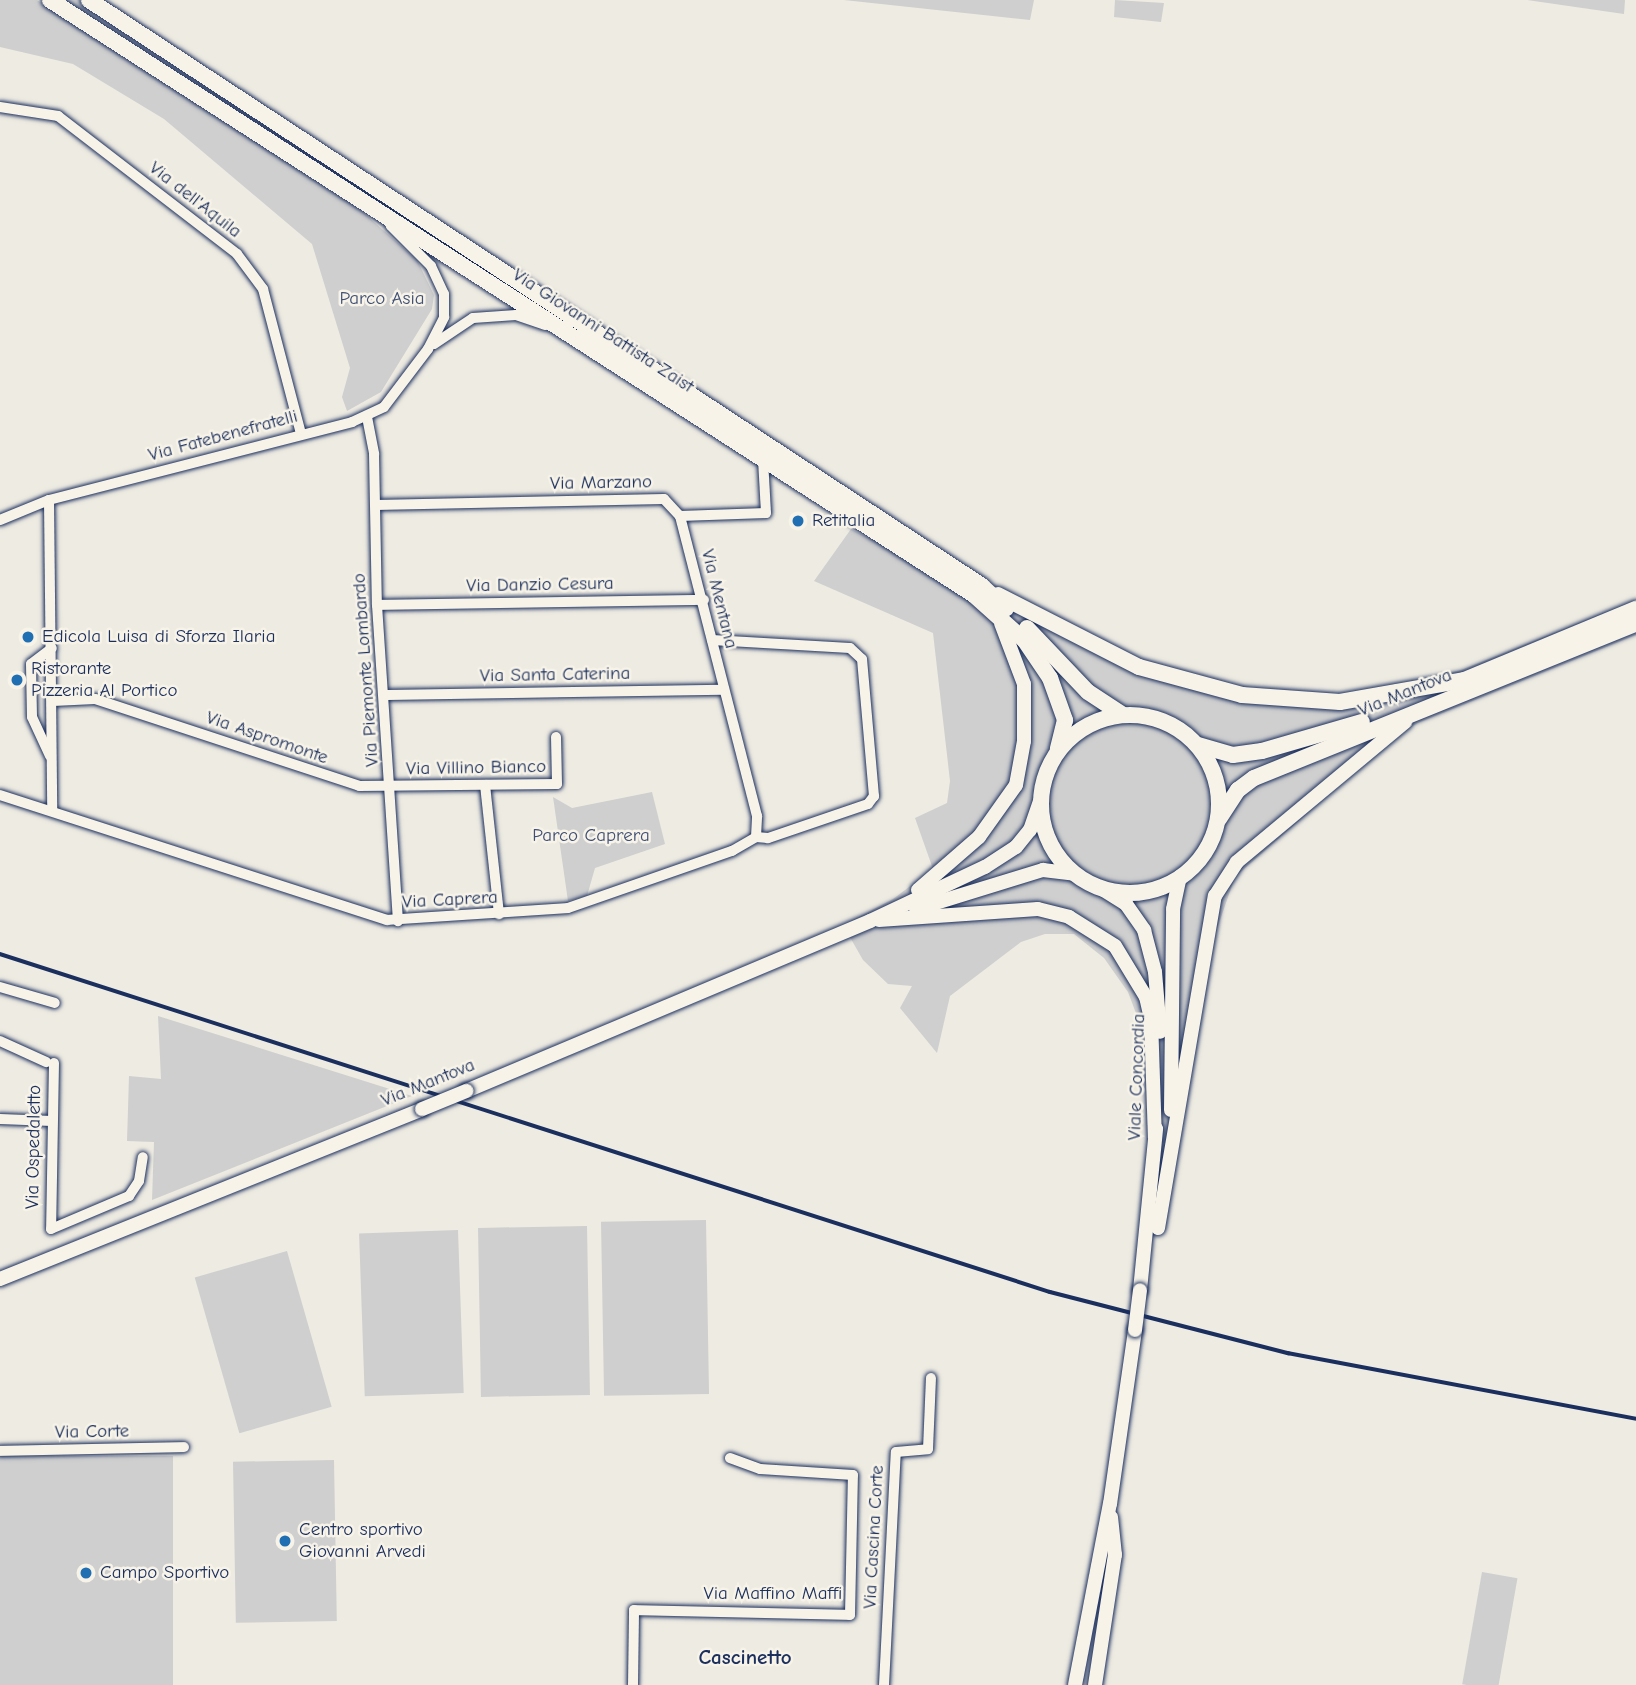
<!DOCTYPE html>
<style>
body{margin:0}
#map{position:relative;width:1636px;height:1685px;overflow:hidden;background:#eeebe2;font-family:"Comic Neue",sans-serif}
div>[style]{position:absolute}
.green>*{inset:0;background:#cfcfcf;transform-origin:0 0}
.roads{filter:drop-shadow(0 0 2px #1b2f5e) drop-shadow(0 0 2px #1b2f5e)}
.minor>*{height:10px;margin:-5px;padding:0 5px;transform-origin:5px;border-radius:5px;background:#f7f3e8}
.secondary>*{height:14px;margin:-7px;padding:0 7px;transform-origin:7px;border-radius:7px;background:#f7f3e8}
.primary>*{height:16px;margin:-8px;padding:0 8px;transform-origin:8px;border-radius:8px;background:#f7f3e8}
.primary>.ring{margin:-8px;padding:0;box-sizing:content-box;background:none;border:16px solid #f7f3e8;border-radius:50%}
.rail>*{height:3.5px;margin:-1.75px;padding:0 1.75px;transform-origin:1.75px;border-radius:1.75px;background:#1b2f5e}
.bridges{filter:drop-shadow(0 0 2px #1b2f5e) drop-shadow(0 0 2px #1b2f5e)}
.secondary-bridge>*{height:14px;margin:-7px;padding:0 7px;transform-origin:7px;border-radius:7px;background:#f7f3e8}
.dots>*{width:19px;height:19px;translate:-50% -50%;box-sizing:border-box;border:4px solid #f7f3e8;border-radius:50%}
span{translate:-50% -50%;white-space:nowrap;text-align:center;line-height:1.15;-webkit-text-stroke:5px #f7f3e8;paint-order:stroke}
.street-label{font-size:19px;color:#1b2f5e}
.park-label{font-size:19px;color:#3f4f75}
.poi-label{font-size:19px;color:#1b2f5e}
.left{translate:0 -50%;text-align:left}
.neighbourhood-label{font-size:21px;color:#1b2f5e;font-weight:700}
</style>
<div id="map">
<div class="green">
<div style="clip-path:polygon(0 0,37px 0,349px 200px,417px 260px,434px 295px,432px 309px,381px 392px,347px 411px,342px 397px,350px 368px,312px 244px,164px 119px,73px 64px,0 47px)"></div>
<div style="clip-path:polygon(63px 0,79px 0,391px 201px,640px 371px)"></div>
<div style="clip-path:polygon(844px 0,1034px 0,1030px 20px)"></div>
<div style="clip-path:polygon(1115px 0,1164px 3px,1161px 22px,1114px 17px)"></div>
<div style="clip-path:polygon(1527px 0,1625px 0,1624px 14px)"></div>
<div style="clip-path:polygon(851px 529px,1126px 667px,1310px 706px,1461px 670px,1636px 600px,1636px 635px,1418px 723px,1392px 739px,1235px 877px,1211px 946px,1172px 1145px,1161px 1142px,1142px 1029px,1128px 992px,1104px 958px,1074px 934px,1045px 934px,1021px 942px,950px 996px,937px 1053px,900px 1008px,912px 986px,888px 984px,863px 960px,843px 925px,893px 899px,933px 869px,915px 818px,947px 803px,950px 781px,933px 633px,814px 581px)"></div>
<div style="clip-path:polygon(652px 792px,665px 844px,595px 868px,587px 896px,568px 901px,553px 797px,572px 808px)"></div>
<div style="clip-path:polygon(158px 1016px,412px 1096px,152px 1200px,154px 1142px,127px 1141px,129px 1076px,161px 1079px)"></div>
<div style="left:706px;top:1220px;width:174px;height:105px;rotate:89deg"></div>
<div style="left:587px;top:1226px;width:169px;height:109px;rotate:89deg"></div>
<div style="left:458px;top:1230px;width:163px;height:99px;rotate:88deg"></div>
<div style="left:287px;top:1251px;width:162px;height:96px;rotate:74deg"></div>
<div style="left:173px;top:1456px;width:229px;height:173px;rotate:90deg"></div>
<div style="left:334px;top:1460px;width:161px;height:101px;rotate:89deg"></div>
<div style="left:1482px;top:1572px;width:36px;height:114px;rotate:10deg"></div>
</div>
<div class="roads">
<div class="minor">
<div style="left:0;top:107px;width:59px;rotate:8.8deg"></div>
<div style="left:58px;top:116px;width:226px;rotate:37.6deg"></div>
<div style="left:237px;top:254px;width:44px;rotate:53.4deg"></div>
<div style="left:263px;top:289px;width:150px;rotate:75.3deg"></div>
<div style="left:434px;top:344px;width:47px;rotate:-33.7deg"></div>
<div style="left:473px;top:318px;width:43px;rotate:-4deg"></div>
<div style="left:516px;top:315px;width:31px;rotate:19deg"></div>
<div style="left:367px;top:417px;width:38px;rotate:79deg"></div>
<div style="left:374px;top:454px;width:151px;rotate:88.9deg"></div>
<div style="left:377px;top:605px;width:317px;rotate:86.2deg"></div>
<div style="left:49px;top:500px;width:311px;rotate:89.4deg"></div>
<div style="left:375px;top:505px;width:289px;rotate:-1.2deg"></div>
<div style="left:664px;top:499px;width:23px;rotate:47deg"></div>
<div style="left:680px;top:516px;width:86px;rotate:-2deg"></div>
<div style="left:766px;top:513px;width:53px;rotate:-93.2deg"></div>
<div style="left:0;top:520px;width:53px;rotate:-22.2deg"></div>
<div style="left:49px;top:500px;width:313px;rotate:-14.4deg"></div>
<div style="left:352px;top:422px;width:35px;rotate:-25deg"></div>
<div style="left:384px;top:407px;width:73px;rotate:-52.8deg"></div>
<div style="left:428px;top:349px;width:36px;rotate:-63deg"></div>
<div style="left:444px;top:317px;width:23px;rotate:-90deg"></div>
<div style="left:444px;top:294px;width:31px;rotate:-115deg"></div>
<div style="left:431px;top:266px;width:57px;rotate:-135deg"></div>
<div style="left:377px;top:605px;width:327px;rotate:-0.9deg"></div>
<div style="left:712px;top:640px;width:138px;rotate:3.3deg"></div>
<div style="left:850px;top:648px;width:16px;rotate:43deg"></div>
<div style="left:862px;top:659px;width:138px;rotate:85deg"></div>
<div style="left:874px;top:796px;width:10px;rotate:127deg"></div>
<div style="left:868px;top:804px;width:106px;rotate:161.2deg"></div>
<div style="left:768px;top:838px;width:12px;rotate:-175deg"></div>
<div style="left:387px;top:695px;width:336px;rotate:-0.9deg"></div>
<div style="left:53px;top:701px;width:42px;rotate:-2.7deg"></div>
<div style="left:95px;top:699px;width:278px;rotate:18.2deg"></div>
<div style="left:359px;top:786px;width:198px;rotate:-0.6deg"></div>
<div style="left:557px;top:784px;width:47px;rotate:-91.2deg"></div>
<div style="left:50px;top:756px;width:43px;rotate:-114.8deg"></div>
<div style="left:32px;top:717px;width:53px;rotate:-91.1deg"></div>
<div style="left:31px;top:664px;width:26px;rotate:-37deg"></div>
<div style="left:485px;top:785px;width:130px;rotate:83.8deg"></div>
<div style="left:0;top:795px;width:407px;rotate:17.9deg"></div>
<div style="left:387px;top:920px;width:181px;rotate:-3.8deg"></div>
<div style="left:568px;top:908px;width:174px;rotate:-19.2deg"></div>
<div style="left:732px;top:851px;width:28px;rotate:-30deg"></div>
<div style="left:756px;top:837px;width:21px;rotate:-87deg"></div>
<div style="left:757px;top:816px;width:310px;rotate:-104.4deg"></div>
<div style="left:0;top:987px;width:57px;rotate:16.2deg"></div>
<div style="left:0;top:1041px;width:51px;rotate:24.5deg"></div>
<div style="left:54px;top:1063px;width:166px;rotate:91deg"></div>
<div style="left:51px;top:1229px;width:85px;rotate:-22.9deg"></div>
<div style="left:129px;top:1196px;width:18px;rotate:-56deg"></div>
<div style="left:139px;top:1181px;width:24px;rotate:-81deg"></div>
<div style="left:0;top:1119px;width:52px;rotate:2.2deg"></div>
<div style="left:0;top:1451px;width:184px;rotate:-1.2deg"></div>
<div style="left:633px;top:1685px;width:75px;rotate:-89.2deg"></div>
<div style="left:634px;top:1610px;width:216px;rotate:1.3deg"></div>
<div style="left:850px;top:1615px;width:140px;rotate:-88.8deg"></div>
<div style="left:853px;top:1475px;width:93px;rotate:-176.3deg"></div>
<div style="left:760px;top:1469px;width:32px;rotate:-160deg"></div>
<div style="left:884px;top:1685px;width:233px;rotate:-87.1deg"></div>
<div style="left:896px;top:1452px;width:32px;rotate:-5deg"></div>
<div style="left:928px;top:1449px;width:71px;rotate:-87.6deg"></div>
</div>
<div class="secondary">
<div style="left:1099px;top:887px;width:32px;rotate:32deg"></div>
<div style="left:1126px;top:904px;width:32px;rotate:55deg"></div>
<div style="left:1144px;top:930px;width:43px;rotate:75.3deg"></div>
<div style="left:1155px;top:972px;width:60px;rotate:85.2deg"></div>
<div style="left:918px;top:890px;width:81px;rotate:-41deg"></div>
<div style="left:979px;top:837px;width:64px;rotate:-54.6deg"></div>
<div style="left:1016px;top:785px;width:45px;rotate:-79.7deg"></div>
<div style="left:1024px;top:741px;width:57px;rotate:-90deg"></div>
<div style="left:1024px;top:684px;width:65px;rotate:-110.7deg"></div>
<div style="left:916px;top:909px;width:133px;rotate:-17.1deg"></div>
<div style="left:1043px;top:870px;width:32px;rotate:7deg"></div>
<div style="left:879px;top:920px;width:159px;rotate:-4deg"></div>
<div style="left:1038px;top:909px;width:32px;rotate:14deg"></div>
<div style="left:1069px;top:917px;width:54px;rotate:32.2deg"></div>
<div style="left:1115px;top:946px;width:60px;rotate:58.7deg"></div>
<div style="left:1146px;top:997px;width:23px;rotate:77deg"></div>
<div style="left:1151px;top:1019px;width:118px;rotate:88.1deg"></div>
<div style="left:466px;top:1091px;width:438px;rotate:-22.8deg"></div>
<div style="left:870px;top:921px;width:127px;rotate:-25.2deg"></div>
<div style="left:985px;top:867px;width:37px;rotate:-33deg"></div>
<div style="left:1016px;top:847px;width:22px;rotate:-51deg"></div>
<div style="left:1030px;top:830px;width:31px;rotate:-71deg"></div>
<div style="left:1171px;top:1110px;width:201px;rotate:-89.4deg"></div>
<div style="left:1173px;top:909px;width:33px;rotate:-78deg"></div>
<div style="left:1158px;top:1228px;width:337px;rotate:-80.3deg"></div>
<div style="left:1215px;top:896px;width:40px;rotate:-57.1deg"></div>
<div style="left:1237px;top:862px;width:219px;rotate:-39.8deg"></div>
<div style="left:0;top:1279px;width:455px;rotate:-21.9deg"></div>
<div style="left:1140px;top:1290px;width:162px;rotate:-84.3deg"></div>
<div style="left:1075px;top:1685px;width:184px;rotate:-79.1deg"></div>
<div style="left:1110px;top:1504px;width:176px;rotate:-81.8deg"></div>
<div style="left:1095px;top:1685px;width:132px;rotate:-81.3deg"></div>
<div style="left:1115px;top:1555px;width:38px;rotate:-96deg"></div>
</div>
<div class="primary">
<div style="left:50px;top:0;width:1099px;rotate:32.78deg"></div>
<div style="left:974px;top:595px;width:69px;rotate:42deg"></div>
<div style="left:1025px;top:641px;width:45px;rotate:56deg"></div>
<div style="left:1050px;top:678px;width:45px;rotate:70.3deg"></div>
<div style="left:1065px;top:720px;width:30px;rotate:104deg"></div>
<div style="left:89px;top:0;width:1068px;rotate:33.27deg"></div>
<div style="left:982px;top:586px;width:33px;rotate:43deg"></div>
<div style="left:998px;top:595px;width:158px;rotate:27.1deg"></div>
<div style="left:1139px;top:667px;width:107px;rotate:15.2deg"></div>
<div style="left:1242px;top:695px;width:98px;rotate:4.1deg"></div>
<div style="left:1340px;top:702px;width:127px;rotate:-10deg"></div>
<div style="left:1027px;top:628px;width:88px;rotate:46.4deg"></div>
<div style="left:1088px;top:692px;width:42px;rotate:33.3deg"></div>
<div style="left:1457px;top:683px;width:194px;rotate:-22.5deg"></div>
<div class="ring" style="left:1041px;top:715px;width:162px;height:162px"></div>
<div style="left:1198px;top:745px;width:36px;rotate:16deg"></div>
<div style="left:1233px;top:755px;width:29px;rotate:-8deg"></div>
<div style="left:1262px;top:751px;width:104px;rotate:-16.2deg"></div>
<div style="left:1219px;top:819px;width:35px;rotate:-57deg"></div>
<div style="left:1238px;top:790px;width:20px;rotate:-37deg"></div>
<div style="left:1254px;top:778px;width:412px;rotate:-22deg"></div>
</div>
</div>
<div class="rail">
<div style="left:0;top:954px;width:1103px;rotate:17.84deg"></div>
<div style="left:1050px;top:1292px;width:246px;rotate:14.4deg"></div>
<div style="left:1288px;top:1353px;width:354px;rotate:10.7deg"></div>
</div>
<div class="bridges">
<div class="secondary-bridge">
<div style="left:422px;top:1109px;width:48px;rotate:-22.2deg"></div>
<div style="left:1135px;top:1330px;width:40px;rotate:-82.9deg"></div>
</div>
</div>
<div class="dots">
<div style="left:798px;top:521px;background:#1f6fb2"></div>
<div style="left:28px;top:637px;background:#1f6fb2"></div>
<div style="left:17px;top:680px;background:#1f6fb2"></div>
<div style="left:285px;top:1541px;background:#1f6fb2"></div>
<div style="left:86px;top:1573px;background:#1f6fb2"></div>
</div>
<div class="street-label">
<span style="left:195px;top:200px;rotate:38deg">Via dell'Aquila</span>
<span style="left:603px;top:331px;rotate:33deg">Via Giovanni Battista Zaist</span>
<span style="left:223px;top:436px;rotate:-15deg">Via Fatebenefratelli</span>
<span style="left:601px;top:483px;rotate:-1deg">Via Marzano</span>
<span style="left:540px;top:585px;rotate:-1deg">Via Danzio Cesura</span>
<span style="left:719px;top:599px;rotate:76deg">Via Mentana</span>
<span style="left:366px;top:670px;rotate:-94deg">Via Piemonte Lombardo</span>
<span style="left:555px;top:675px;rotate:-1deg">Via Santa Caterina</span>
<span style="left:1405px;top:693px;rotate:-22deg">Via Mantova</span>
<span style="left:267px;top:738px;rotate:19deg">Via Aspromonte</span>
<span style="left:476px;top:768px;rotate:-1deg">Via Villino Bianco</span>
<span style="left:450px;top:900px;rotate:-3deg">Via Caprera</span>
<span style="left:1137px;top:1077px;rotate:-88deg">Viale Concordia</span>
<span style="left:428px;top:1083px;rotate:-22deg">Via Mantova</span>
<span style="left:34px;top:1147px;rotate:-89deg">Via Ospedaletto</span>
<span style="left:92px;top:1432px;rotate:-1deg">Via Corte</span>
<span style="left:874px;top:1537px;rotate:-87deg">Via Cascina Corte</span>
<span style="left:773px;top:1594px">Via Maffino Maffi</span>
</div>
<div class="park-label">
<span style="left:382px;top:299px">Parco Asia</span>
<span style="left:591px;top:836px">Parco Caprera</span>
</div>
<div class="poi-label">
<span class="left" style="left:812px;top:521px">Retitalia</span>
<span class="left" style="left:42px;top:637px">Edicola Luisa di Sforza Ilaria</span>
<span class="left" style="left:31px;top:680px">Ristorante<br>Pizzeria Al Portico</span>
<span class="left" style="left:299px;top:1541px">Centro sportivo<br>Giovanni Arvedi</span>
<span class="left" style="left:100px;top:1573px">Campo Sportivo</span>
</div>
<div class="neighbourhood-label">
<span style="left:745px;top:1657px">Cascinetto</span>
</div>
</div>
